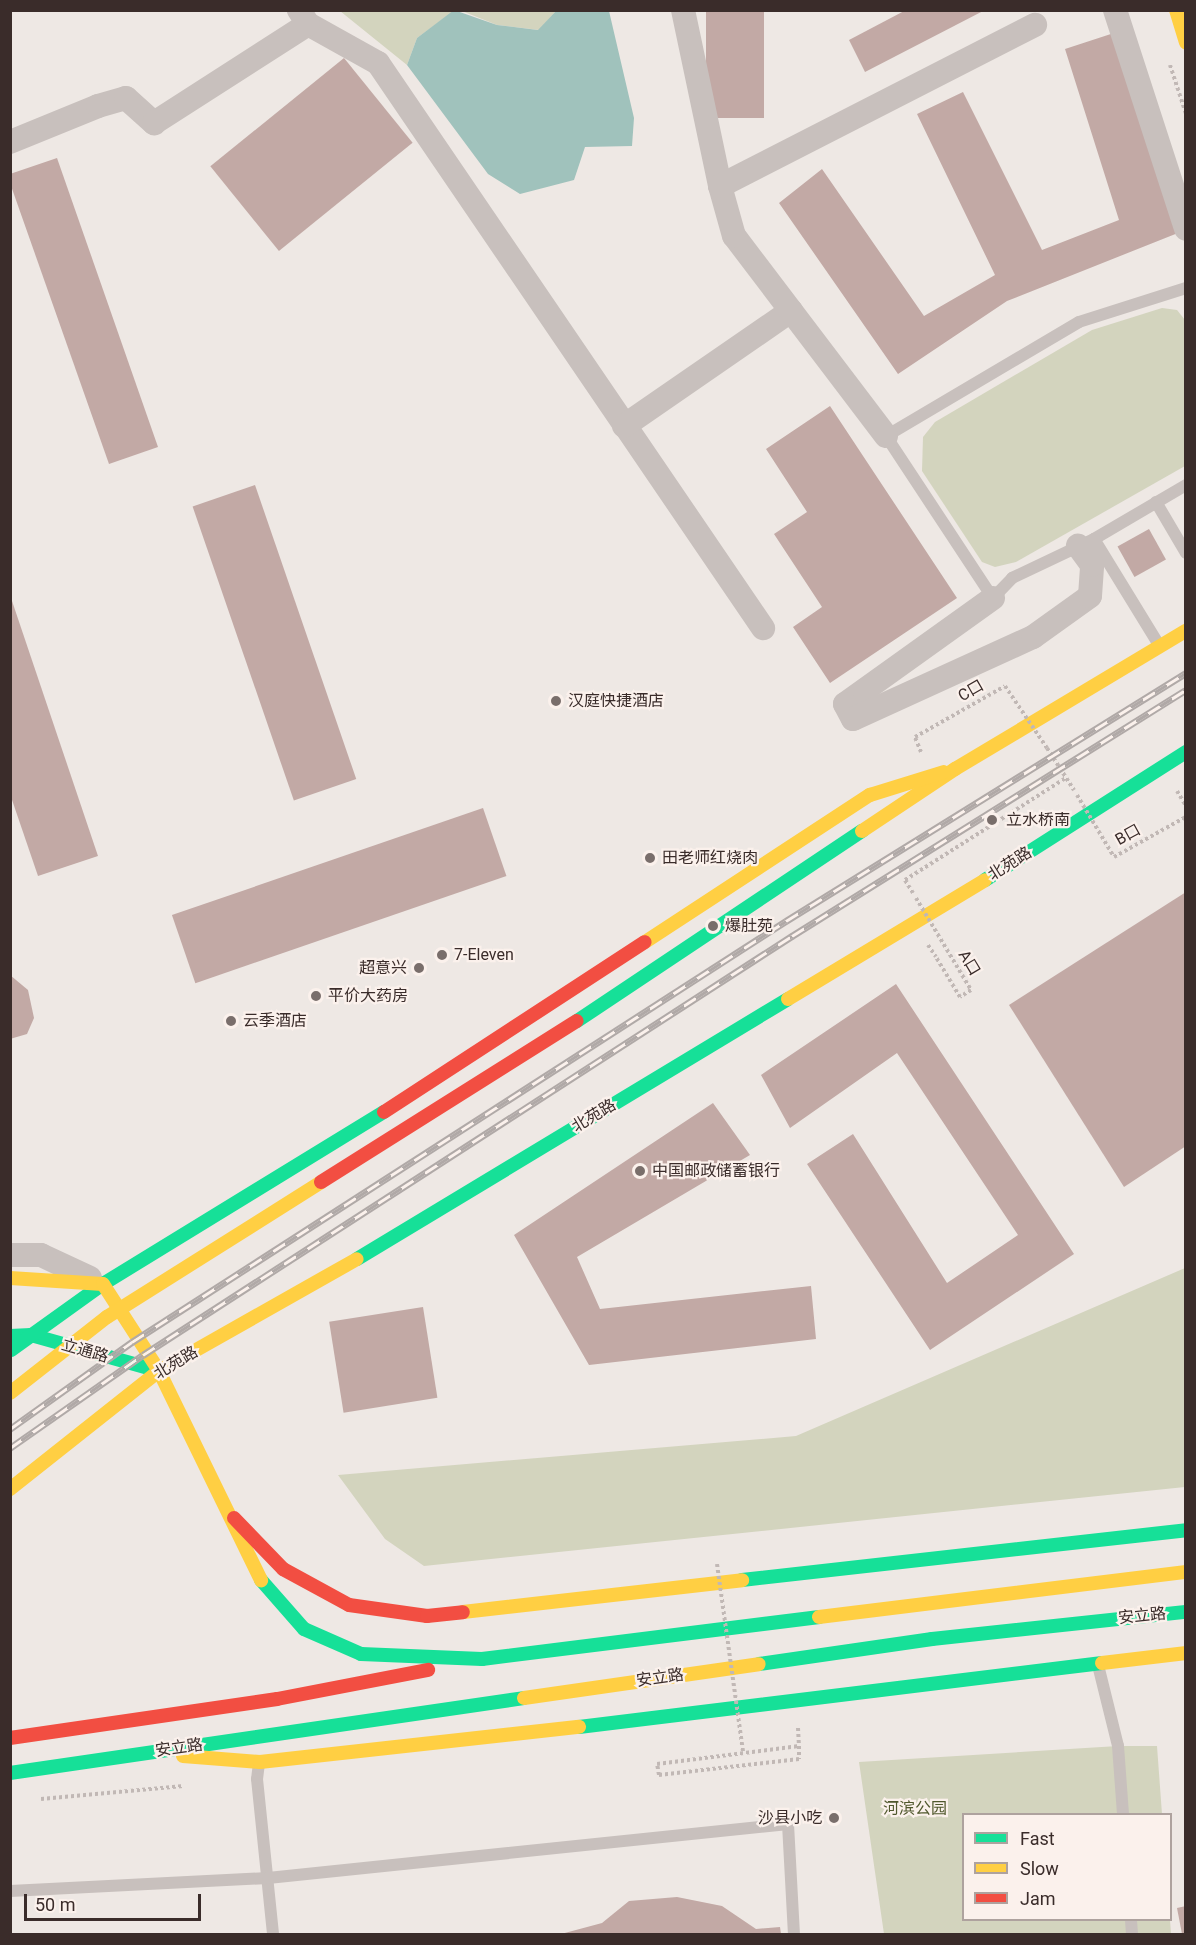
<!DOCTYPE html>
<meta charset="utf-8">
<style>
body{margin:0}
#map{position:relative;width:1196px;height:1945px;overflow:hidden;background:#eee8e4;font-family:Roboto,"Noto Sans SC",sans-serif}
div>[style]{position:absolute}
.green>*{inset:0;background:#d3d4be}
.water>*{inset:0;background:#a0c2bc}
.building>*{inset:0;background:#c2a9a5;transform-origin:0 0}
.path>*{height:4px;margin-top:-2px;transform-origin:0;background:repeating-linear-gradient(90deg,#c1b8b5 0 3px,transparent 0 6px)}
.lane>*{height:12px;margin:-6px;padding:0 6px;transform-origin:6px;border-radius:6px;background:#c8c0bd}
.street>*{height:24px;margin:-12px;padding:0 12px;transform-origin:12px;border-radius:12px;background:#c8c0bd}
.fast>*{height:14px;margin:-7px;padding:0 7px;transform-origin:7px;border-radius:7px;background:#16e098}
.slow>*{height:14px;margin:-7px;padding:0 7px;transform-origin:7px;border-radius:7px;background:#ffcf43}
.jam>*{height:14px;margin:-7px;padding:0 7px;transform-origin:7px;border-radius:7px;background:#f24e42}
.rail>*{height:7px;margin-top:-3.5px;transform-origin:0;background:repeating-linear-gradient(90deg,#fbf1ec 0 14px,#b0a9a7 0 28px);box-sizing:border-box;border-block:2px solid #b0a9a7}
.path-bridge>*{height:4px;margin-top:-2px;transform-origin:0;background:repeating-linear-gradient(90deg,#c1b8b5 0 3px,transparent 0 6px)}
.slow-bridge>*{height:14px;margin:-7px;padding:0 7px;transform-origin:7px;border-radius:7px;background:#ffcf43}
.jam-bridge>*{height:14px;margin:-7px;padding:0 7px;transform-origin:7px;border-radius:7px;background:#f24e42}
.dots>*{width:16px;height:16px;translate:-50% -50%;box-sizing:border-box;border:3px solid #fbf1ec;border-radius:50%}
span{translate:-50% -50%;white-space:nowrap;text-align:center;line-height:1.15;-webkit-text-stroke:4.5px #fbf1ec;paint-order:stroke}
.street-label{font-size:16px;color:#3a2c2a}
.poi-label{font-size:16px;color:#3a2c2a}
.left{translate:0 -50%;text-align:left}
.right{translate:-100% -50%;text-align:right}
.park-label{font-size:16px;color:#50582d}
.frame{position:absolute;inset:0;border:12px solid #3a2c2a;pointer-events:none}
.legend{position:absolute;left:962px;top:1813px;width:210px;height:108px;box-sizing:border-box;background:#fbf1ec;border:2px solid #aea29e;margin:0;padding:8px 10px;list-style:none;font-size:18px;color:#3a2c2a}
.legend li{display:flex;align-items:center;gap:12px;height:30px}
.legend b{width:30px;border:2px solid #aea29e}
.scale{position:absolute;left:24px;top:1894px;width:177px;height:27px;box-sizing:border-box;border:3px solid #3a2c2a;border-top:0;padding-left:8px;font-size:18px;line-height:21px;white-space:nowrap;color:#3a2c2a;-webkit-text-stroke:4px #fbf1ec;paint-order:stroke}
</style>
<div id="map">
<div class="green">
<div style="clip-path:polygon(340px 11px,454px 11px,417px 38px,407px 65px)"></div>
<div style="clip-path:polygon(462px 11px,556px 11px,539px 30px,497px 25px)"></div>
<div style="clip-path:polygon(1162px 308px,1177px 310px,1185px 320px,1185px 466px,1016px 562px,995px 567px,982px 562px,922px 471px,923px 437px,935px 422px,1092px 330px)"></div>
<div style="clip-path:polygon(1185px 1268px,1185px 1487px,424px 1566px,385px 1539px,338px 1475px,796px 1436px)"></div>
<div style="clip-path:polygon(1118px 1746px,1157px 1746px,1162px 1814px,964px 1814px,964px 1920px,1170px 1920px,1171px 1934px,884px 1934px,859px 1762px)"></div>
</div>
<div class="water">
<div style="clip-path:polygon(454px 10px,497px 25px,538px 30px,556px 11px,609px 11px,634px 118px,632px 146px,585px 147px,574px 180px,520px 194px,488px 174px,407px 65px,417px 38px)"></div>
</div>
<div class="building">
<div style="left:706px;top:10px;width:58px;height:108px"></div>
<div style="clip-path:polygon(906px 10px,985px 10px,865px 72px,849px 40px)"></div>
<div style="clip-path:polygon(1117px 32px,1183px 231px,1007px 301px,898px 374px,779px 203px,822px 169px,924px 316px,995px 275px,917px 114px,963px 92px,1042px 250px,1119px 220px,1065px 49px)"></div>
<div style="left:344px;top:58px;width:109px;height:172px;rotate:51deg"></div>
<div style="clip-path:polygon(57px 158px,158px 447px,109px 464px,10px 183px,10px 174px)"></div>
<div style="clip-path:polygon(830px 406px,957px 598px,830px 683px,793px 627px,822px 607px,774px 534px,807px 512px,766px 449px)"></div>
<div style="left:255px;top:485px;width:311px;height:66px;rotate:71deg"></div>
<div style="left:1149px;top:529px;width:35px;height:36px;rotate:61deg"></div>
<div style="clip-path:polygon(11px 598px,98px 856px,38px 876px,10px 794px)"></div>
<div style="left:483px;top:808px;width:72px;height:329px;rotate:71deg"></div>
<div style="clip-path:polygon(1186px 892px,1186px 1146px,1124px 1187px,1009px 1005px)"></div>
<div style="clip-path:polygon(10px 975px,28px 990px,34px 1018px,27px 1034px,10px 1039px)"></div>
<div style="clip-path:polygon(896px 984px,1074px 1254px,930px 1350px,807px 1164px,853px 1134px,947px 1283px,1018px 1235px,897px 1053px,790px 1128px,761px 1075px)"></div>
<div style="clip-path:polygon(713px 1103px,750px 1155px,577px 1257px,600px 1309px,811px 1286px,816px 1339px,589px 1365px,514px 1235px)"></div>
<div style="left:423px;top:1307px;width:92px;height:95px;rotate:81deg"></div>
<div style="clip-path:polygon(677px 1897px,722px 1906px,756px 1929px,780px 1927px,781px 1934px,561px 1934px,602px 1923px,629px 1901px)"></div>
<div style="clip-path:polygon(1186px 1906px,1186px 1934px,1182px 1934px,1177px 1908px)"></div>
</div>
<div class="path">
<div style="left:1170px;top:65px;width:52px;rotate:71.9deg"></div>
<div style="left:1047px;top:748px;width:50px;rotate:57.3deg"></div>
<div style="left:921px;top:752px;width:16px;rotate:-112deg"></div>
<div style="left:915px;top:737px;width:103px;rotate:-29.5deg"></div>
<div style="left:1177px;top:791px;width:17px;rotate:59deg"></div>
<div style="left:1114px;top:857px;width:82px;rotate:-29.1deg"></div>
<div style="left:913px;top:893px;width:15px;rotate:-122deg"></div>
<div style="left:905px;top:880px;width:191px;rotate:-32.4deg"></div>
<div style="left:928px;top:945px;width:14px;rotate:56deg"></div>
<div style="left:798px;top:1728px;width:18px;rotate:87deg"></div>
<div style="left:799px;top:1746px;width:13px;rotate:90deg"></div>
<div style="left:799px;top:1759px;width:141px;rotate:173.5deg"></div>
<div style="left:659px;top:1775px;width:11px;rotate:-100deg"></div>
<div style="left:657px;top:1764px;width:143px;rotate:-7.2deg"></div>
<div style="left:41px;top:1799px;width:143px;rotate:-5.2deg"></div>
</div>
<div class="lane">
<div style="left:1186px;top:288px;width:112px;rotate:162.4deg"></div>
<div style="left:1079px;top:322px;width:224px;rotate:149.4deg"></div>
<div style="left:886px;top:436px;width:194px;rotate:56.6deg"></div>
<div style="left:993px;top:598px;width:28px;rotate:-46deg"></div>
<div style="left:1012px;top:578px;width:91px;rotate:-25.4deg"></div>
<div style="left:1094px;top:539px;width:107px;rotate:-30.4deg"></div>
<div style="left:1156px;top:502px;width:59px;rotate:59.5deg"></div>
<div style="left:1094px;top:539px;width:124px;rotate:58.5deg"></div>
<div style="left:1098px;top:1665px;width:83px;rotate:76.1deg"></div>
<div style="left:1118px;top:1746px;width:68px;rotate:85.8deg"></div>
<div style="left:259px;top:1763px;width:16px;rotate:97deg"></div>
<div style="left:257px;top:1779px;width:156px;rotate:84.1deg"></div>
<div style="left:10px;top:1891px;width:258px;rotate:-2.9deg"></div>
<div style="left:268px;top:1878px;width:523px;rotate:-5.93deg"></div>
<div style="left:788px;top:1824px;width:110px;rotate:86.9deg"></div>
<div style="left:1131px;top:1920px;width:14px;rotate:86deg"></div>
</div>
<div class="street">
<div style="left:683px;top:10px;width:180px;rotate:78.1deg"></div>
<div style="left:1115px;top:10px;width:230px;rotate:72deg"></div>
<div style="left:308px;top:24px;width:80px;rotate:29.1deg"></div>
<div style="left:378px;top:63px;width:684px;rotate:55.73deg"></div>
<div style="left:10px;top:142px;width:95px;rotate:-22.2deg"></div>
<div style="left:98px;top:106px;width:29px;rotate:-16deg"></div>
<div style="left:126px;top:98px;width:38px;rotate:42deg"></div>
<div style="left:154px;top:123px;width:183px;rotate:-32.7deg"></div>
<div style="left:308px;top:24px;width:17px;rotate:-123deg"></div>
<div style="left:624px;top:426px;width:203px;rotate:-34.6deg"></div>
<div style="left:886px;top:436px;width:251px;rotate:-127.2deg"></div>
<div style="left:734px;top:236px;width:52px;rotate:-105.6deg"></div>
<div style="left:720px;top:186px;width:354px;rotate:-27.1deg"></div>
<div style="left:993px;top:598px;width:182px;rotate:144.4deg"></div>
<div style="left:845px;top:704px;width:17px;rotate:62deg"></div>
<div style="left:853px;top:719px;width:198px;rotate:-24.5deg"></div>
<div style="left:1033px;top:637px;width:70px;rotate:-35.7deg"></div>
<div style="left:1090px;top:596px;width:31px;rotate:-86deg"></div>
<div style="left:1092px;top:565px;width:24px;rotate:-126deg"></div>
<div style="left:10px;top:1255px;width:31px"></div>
<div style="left:41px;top:1255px;width:54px;rotate:25.1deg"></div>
</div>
<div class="fast">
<div style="left:985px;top:880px;width:238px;rotate:-32.5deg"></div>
<div style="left:577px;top:1021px;width:343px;rotate:-33.7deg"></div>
<div style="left:357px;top:1259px;width:503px;rotate:-31.1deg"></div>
<div style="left:10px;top:1336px;width:21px;rotate:-3deg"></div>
<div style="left:31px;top:1335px;width:133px;rotate:15.7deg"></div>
<div style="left:11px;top:1350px;width:113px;rotate:-35.7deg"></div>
<div style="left:103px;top:1284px;width:329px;rotate:-31.5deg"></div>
<div style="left:261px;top:1580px;width:65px;rotate:48.7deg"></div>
<div style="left:304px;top:1629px;width:62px;rotate:23.7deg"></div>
<div style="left:361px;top:1654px;width:121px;rotate:2.4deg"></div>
<div style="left:482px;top:1659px;width:340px;rotate:-7.1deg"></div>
<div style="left:742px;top:1580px;width:447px;rotate:-6.4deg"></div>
<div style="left:759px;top:1664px;width:175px;rotate:-8.2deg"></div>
<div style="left:932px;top:1639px;width:255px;rotate:-6.1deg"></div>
<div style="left:579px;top:1727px;width:527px;rotate:-6.98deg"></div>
<div style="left:10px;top:1773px;width:519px;rotate:-8.3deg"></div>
</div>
<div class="slow">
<div style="left:1176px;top:10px;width:34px;rotate:73deg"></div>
<div style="left:862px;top:831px;width:112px;rotate:-33.7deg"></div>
<div style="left:955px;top:769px;width:269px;rotate:-30.9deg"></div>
<div style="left:645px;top:942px;width:269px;rotate:-33.2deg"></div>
<div style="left:870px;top:795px;width:77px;rotate:-17.3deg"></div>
<div style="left:788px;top:999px;width:230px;rotate:-31.1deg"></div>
<div style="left:10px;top:1278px;width:93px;rotate:3.7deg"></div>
<div style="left:103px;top:1284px;width:103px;rotate:57.2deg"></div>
<div style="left:159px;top:1371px;width:233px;rotate:64deg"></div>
<div style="left:10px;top:1489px;width:190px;rotate:-38.4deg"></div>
<div style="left:159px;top:1371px;width:227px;rotate:-29.5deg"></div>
<div style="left:463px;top:1612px;width:281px;rotate:-6.5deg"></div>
<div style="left:819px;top:1617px;width:370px;rotate:-7deg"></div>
<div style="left:1102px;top:1663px;width:85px;rotate:-6.8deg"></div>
<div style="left:524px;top:1698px;width:237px;rotate:-8.2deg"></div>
<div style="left:183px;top:1756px;width:77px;rotate:4.5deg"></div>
<div style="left:260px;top:1762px;width:321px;rotate:-6.3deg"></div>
</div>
<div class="jam">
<div style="left:384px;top:1112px;width:311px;rotate:-33.1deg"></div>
<div style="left:234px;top:1518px;width:71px;rotate:46.1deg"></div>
<div style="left:283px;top:1569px;width:75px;rotate:28.6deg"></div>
<div style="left:349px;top:1605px;width:79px;rotate:8deg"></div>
<div style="left:427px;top:1616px;width:36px;rotate:-6deg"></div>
<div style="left:10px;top:1738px;width:270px;rotate:-8.3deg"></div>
<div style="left:277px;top:1699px;width:154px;rotate:-10.9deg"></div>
</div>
<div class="rail">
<div style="left:10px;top:1429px;width:150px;rotate:-35.5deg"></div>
<div style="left:132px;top:1342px;width:778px;rotate:-32.77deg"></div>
<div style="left:786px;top:921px;width:471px;rotate:-31.8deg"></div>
<div style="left:10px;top:1448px;width:162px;rotate:-35deg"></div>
<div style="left:143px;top:1355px;width:773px;rotate:-32.85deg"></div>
<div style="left:792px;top:936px;width:464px;rotate:-32deg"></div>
</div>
<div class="path-bridge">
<div style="left:1005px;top:686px;width:75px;rotate:55.9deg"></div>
<div style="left:1077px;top:795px;width:72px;rotate:59.2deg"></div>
<div style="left:916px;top:898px;width:107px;rotate:59.1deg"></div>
<div style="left:971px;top:990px;width:13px;rotate:148deg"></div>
<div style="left:960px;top:997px;width:47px;rotate:-121deg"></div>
<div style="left:717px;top:1564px;width:190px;rotate:82.1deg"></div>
</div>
<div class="slow-bridge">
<div style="left:10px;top:1393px;width:123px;rotate:-38.1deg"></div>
<div style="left:107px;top:1317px;width:253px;rotate:-32.2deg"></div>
</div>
<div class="jam-bridge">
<div style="left:321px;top:1182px;width:302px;rotate:-32.2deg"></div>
</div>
<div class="dots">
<div style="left:556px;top:701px;background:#796e6b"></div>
<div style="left:992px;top:820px;background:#796e6b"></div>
<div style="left:650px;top:858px;background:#796e6b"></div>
<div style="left:713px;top:926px;background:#796e6b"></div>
<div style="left:442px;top:955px;background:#796e6b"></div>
<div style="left:419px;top:968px;background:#796e6b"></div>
<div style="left:316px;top:996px;background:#796e6b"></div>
<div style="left:231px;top:1021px;background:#796e6b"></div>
<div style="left:640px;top:1171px;background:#796e6b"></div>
<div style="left:834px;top:1818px;background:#796e6b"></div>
</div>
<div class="street-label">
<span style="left:971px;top:691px;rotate:-30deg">C口</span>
<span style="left:1128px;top:835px;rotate:-29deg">B口</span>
<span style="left:1010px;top:864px;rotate:-32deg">北苑路</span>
<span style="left:969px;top:963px;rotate:59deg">A口</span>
<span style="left:594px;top:1116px;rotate:-31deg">北苑路</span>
<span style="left:85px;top:1351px;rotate:16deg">立通路</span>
<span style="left:176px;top:1363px;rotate:-31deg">北苑路</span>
<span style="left:1142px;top:1616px;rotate:-6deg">安立路</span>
<span style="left:660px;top:1678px;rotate:-8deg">安立路</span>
<span style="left:179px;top:1748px;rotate:-8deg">安立路</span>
</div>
<div class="poi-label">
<span class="left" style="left:568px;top:701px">汉庭快捷酒店</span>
<span class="left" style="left:1006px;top:820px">立水桥南</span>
<span class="left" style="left:662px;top:858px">田老师红烧肉</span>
<span class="left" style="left:725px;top:926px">爆肚苑</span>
<span class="left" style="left:454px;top:955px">7-Eleven</span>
<span class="right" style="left:407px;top:968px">超意兴</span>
<span class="left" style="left:328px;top:996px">平价大药房</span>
<span class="left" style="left:243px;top:1021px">云季酒店</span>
<span class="left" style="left:652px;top:1171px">中国邮政储蓄银行</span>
<span class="right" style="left:822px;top:1818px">沙县小吃</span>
</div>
<div class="park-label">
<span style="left:915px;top:1809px">河滨公园</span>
</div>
<div class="frame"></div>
<ul class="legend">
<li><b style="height:8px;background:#16e098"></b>Fast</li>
<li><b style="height:8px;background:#ffcf43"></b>Slow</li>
<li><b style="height:8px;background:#f24e42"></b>Jam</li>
</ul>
<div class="scale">50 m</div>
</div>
